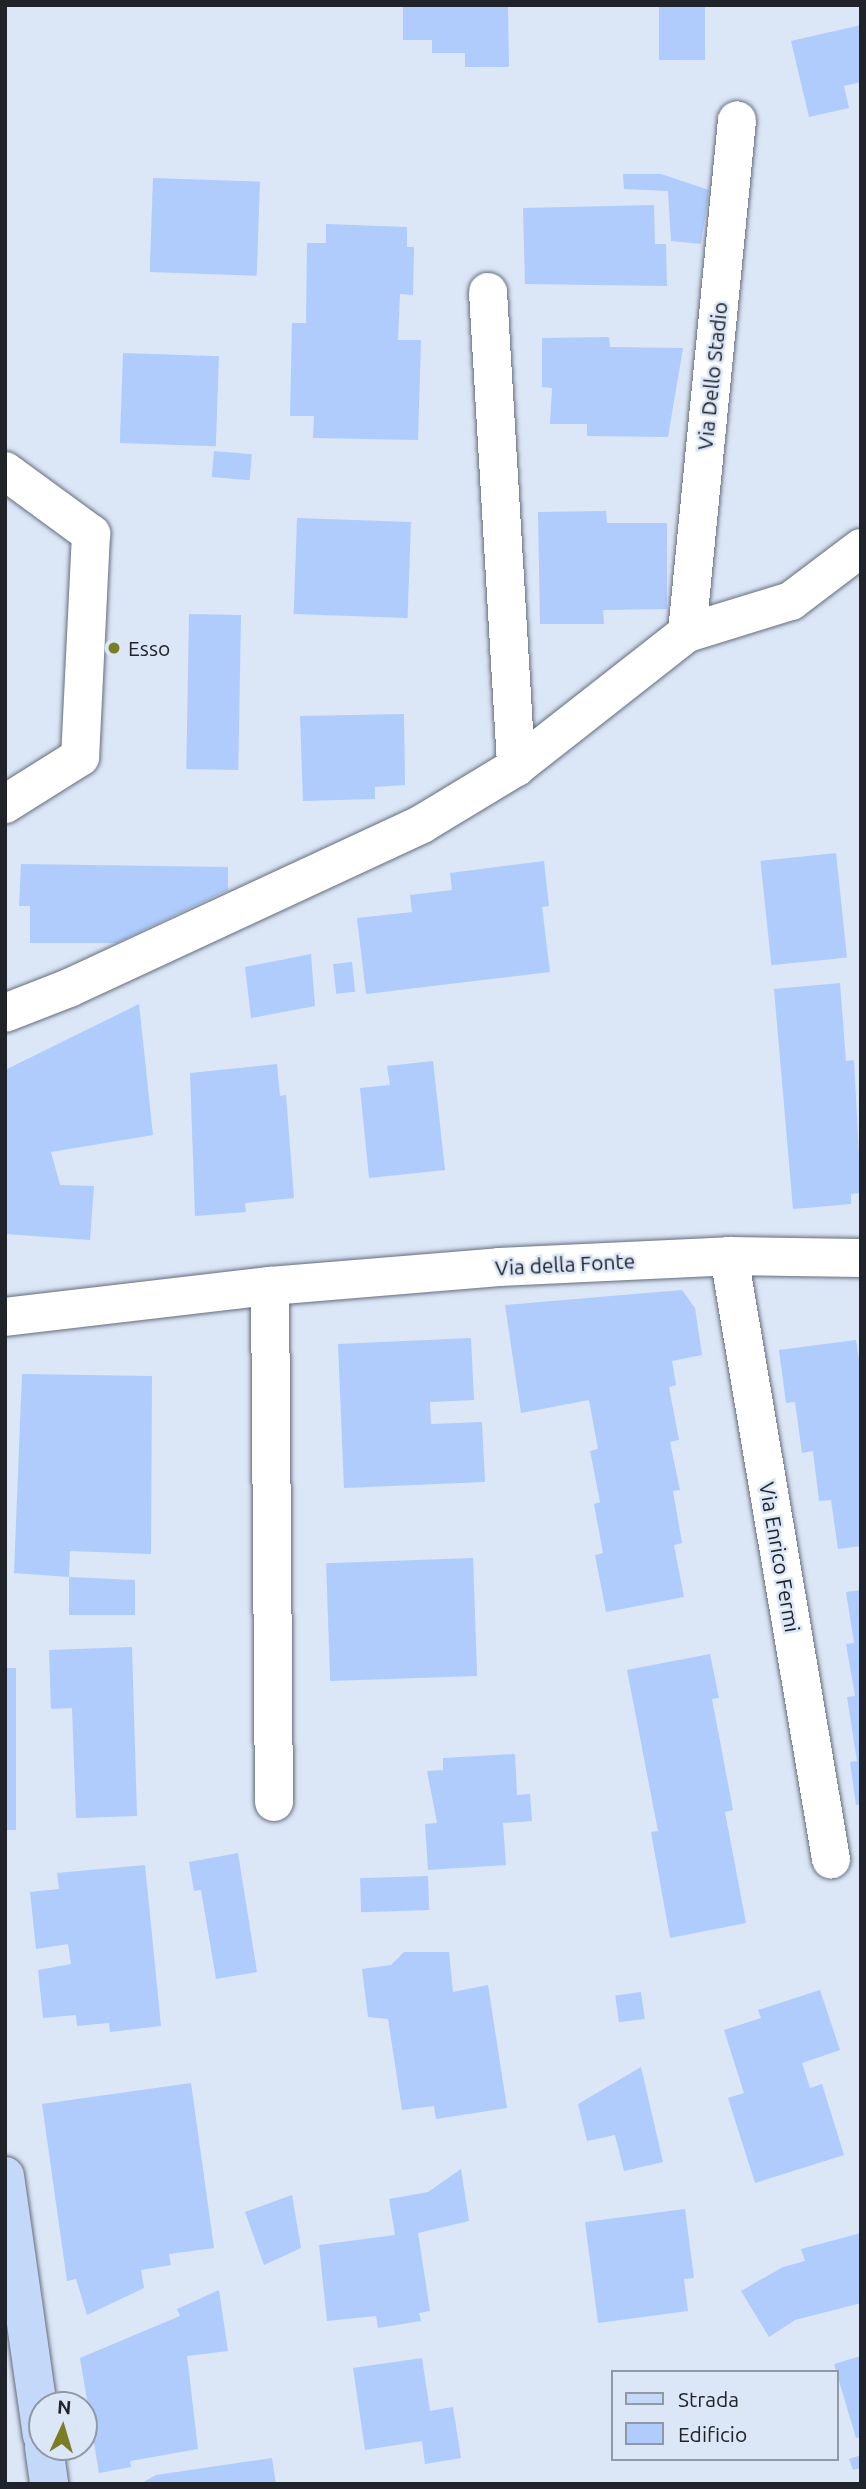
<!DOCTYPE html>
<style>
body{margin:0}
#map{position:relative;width:866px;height:2489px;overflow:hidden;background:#dbe6f7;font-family:Ubuntu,sans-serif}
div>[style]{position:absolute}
.building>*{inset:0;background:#afccfd;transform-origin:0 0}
.roads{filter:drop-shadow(0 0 2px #646d7c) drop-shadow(0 0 2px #646d7c)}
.minor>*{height:38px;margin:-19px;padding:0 19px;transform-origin:19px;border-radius:19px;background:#fff}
.major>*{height:38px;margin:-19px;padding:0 19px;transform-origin:19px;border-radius:19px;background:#c4d8fa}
.dots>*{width:19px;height:19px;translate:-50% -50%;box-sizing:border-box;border:4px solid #dbe6f7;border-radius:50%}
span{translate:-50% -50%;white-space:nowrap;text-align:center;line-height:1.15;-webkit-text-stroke:5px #dbe6f7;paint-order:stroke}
.street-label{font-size:21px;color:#20242a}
.poi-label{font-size:21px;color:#20242a}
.left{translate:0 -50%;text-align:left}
.frame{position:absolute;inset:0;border:7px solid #20242a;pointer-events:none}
.legend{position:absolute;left:611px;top:2370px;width:228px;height:91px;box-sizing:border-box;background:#dbe6f7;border:2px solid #9098a5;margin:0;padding:9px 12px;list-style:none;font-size:21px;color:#20242a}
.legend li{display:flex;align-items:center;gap:14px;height:35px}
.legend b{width:35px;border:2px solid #9098a5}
.north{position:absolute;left:28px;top:2391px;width:70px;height:70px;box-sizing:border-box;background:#dbe6f7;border:2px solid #9098a5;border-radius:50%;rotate:4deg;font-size:19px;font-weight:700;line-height:28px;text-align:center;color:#20242a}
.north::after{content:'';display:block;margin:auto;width:24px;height:32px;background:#7b7d25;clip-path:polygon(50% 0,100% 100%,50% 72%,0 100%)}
</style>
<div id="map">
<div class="building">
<div style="clip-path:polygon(403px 5px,508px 5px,509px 67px,465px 67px,465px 53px,432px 53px,432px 40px,403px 40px)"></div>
<div style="left:659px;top:5px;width:46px;height:55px"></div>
<div style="clip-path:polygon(861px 25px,861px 82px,844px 86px,849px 108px,809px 117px,791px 41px)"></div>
<div style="clip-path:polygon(623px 174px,661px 174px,709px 190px,701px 244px,671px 241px,668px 191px,624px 189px)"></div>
<div style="left:153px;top:178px;width:107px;height:94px;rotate:2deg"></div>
<div style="clip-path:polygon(654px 205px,655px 244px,666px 244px,667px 286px,525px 284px,523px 208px)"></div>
<div style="clip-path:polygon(326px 224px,407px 227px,407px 247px,414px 247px,413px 295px,400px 294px,398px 340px,421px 340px,418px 440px,313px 438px,314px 416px,290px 416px,292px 323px,306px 323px,307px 243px,326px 243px)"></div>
<div style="clip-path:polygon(609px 337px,610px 347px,683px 348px,668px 437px,587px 436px,587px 424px,550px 424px,552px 388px,542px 387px,542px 338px)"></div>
<div style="left:123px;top:353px;width:96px;height:90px;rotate:2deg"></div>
<div style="left:214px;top:451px;width:38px;height:26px;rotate:5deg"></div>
<div style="clip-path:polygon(606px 511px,607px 523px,667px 523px,667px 609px,603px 610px,604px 624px,540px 624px,538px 512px)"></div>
<div style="left:297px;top:518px;width:114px;height:96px;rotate:2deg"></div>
<div style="left:189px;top:614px;width:52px;height:155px;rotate:1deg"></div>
<div style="clip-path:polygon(404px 714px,405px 785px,375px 787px,375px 799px,303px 801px,300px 716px)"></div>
<div style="left:836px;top:853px;width:105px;height:76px;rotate:84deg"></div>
<div style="clip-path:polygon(544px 861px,549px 906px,542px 907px,550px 972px,366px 994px,357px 918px,412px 912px,410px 895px,452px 890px,450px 873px)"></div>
<div style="clip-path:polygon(21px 864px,228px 867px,228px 890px,116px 943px,30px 943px,30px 906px,19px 906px)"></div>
<div style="clip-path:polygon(311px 954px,315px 1006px,251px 1018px,245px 967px)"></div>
<div style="left:352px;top:962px;width:30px;height:19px;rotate:84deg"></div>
<div style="clip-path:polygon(840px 983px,846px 1061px,854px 1060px,861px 1193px,851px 1194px,851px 1204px,793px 1209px,774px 989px)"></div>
<div style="clip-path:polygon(139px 1004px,153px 1135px,51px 1152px,60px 1185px,94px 1186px,90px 1240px,5px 1234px,5px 1070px)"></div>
<div style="clip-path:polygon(433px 1061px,445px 1170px,369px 1178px,360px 1088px,390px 1085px,387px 1066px)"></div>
<div style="clip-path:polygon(277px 1064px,280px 1096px,286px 1095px,294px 1198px,245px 1203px,246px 1212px,195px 1216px,190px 1073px)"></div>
<div style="clip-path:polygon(682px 1290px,695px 1308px,702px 1355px,672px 1361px,676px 1385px,669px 1387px,679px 1440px,670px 1442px,680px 1490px,673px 1491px,682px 1543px,674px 1545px,684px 1597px,606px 1612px,595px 1555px,603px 1553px,594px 1504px,600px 1502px,590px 1451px,598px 1449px,589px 1400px,521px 1413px,505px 1305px)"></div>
<div style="clip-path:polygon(471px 1338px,474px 1400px,430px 1402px,431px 1424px,482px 1422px,485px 1482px,344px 1488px,338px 1344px)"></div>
<div style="clip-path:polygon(856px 1340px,861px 1374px,861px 1546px,838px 1549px,831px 1500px,819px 1501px,813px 1451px,802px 1453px,795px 1402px,786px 1403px,779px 1350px)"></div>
<div style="clip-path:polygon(22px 1374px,152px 1376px,151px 1554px,70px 1551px,69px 1577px,135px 1580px,135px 1615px,69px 1615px,69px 1577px,14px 1573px)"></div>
<div style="left:473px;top:1558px;width:118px;height:147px;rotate:88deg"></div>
<div style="clip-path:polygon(861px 1590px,861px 1804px,856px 1805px,850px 1762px,857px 1761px,847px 1697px,855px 1696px,846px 1644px,854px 1643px,846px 1592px)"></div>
<div style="clip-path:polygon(132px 1647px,137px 1816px,76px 1818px,72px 1708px,51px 1709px,49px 1650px)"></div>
<div style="clip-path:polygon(710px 1654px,719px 1698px,712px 1699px,733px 1810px,725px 1812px,746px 1923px,670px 1938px,651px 1832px,658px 1831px,627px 1670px)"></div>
<div style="left:5px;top:1668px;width:11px;height:162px"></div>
<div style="clip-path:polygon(515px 1754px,517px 1795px,530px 1794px,532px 1821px,503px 1823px,506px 1865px,428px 1870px,425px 1824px,437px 1823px,427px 1771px,443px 1770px,443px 1758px)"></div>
<div style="clip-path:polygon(238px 1853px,257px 1972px,216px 1979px,201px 1890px,194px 1891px,189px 1862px)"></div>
<div style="clip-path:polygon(145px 1865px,161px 2026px,110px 2032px,109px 2023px,77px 2026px,76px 2015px,43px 2018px,38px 1970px,71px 1964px,68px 1944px,36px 1949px,30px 1892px,59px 1889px,57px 1873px)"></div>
<div style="left:428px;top:1876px;width:34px;height:68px;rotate:88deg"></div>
<div style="clip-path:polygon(404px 1952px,449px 1952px,453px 1992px,488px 1985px,507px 2108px,436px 2119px,434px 2106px,402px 2110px,388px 2019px,368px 2017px,362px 1969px,391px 1965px)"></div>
<div style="clip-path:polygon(820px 1990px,840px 2050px,802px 2063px,810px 2088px,822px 2084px,844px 2155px,755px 2183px,728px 2098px,744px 2093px,724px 2030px,761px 2018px,758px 2010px)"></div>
<div style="left:641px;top:1992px;width:27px;height:26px;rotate:82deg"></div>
<div style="clip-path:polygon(641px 2067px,663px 2162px,624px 2171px,615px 2135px,587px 2141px,578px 2104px)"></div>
<div style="clip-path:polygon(191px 2083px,214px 2248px,169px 2254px,171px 2265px,141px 2270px,144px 2288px,87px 2315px,76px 2279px,67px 2281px,42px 2104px)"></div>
<div style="clip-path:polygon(461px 2169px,469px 2221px,418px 2233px,430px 2311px,419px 2313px,421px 2321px,378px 2328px,376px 2316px,327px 2321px,319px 2245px,395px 2235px,389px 2199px,428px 2192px)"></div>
<div style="clip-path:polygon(292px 2195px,301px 2248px,264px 2265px,245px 2212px)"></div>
<div style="clip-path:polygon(685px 2209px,694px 2278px,684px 2279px,688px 2311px,598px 2323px,585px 2222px)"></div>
<div style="clip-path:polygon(861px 2233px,861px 2303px,795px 2320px,769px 2337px,741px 2291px,783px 2267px,805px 2261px,801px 2249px)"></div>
<div style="clip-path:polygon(219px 2290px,228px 2351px,187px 2356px,198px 2449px,130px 2461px,131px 2467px,99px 2473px,80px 2358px,180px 2316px,177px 2309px)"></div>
<div style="clip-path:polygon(861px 2356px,861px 2437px,856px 2438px,834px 2364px)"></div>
<div style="clip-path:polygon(422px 2358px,430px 2411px,453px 2407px,461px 2458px,425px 2464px,422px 2441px,365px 2450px,353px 2368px)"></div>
<div style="clip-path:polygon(861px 2455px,861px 2468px,853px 2470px,849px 2459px)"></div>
<div style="clip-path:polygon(272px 2458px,276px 2484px,140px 2484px,156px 2475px)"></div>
</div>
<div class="roads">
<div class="minor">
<div style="left:488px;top:292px;width:476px;rotate:86.6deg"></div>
<div style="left:5px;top:471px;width:107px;rotate:36.2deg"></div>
<div style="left:91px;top:534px;width:223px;rotate:92.8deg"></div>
<div style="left:80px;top:757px;width:89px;rotate:147.9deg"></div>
<div style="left:687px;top:633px;width:515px;rotate:-84.43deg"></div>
<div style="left:5px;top:1013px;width:69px;rotate:-21.3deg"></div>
<div style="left:69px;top:988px;width:389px;rotate:-24.9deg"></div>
<div style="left:422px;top:824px;width:110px;rotate:-31.2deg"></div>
<div style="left:516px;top:767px;width:217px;rotate:-38.1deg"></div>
<div style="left:687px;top:633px;width:109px;rotate:-17.1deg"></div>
<div style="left:791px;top:601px;width:88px;rotate:-37.1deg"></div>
<div style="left:729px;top:1256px;width:612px;rotate:80.4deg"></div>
<div style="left:270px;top:1286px;width:516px;rotate:89.56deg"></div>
<div style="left:5px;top:1317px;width:267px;rotate:-6.7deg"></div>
<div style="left:270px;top:1286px;width:230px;rotate:-4.7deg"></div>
<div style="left:499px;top:1267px;width:230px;rotate:-2.7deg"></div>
<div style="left:729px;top:1256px;width:132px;rotate:0.9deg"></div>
</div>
<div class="major">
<div style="left:5px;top:2176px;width:262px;rotate:81.9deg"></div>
<div style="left:44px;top:2447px;width:37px;rotate:82deg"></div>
</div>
</div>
<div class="dots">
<div style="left:114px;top:648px;background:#7b7d25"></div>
</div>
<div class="street-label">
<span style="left:712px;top:376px;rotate:-84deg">Via Dello Stadio</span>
<span style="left:565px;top:1264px;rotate:-3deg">Via della Fonte</span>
<span style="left:780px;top:1557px;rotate:80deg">Via Enrico Fermi</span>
</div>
<div class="poi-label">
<span class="left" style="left:128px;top:648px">Esso</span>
</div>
<div class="frame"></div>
<ul class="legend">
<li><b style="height:9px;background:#c4d8fa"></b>Strada</li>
<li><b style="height:19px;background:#afccfd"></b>Edificio</li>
</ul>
<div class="north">N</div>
</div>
